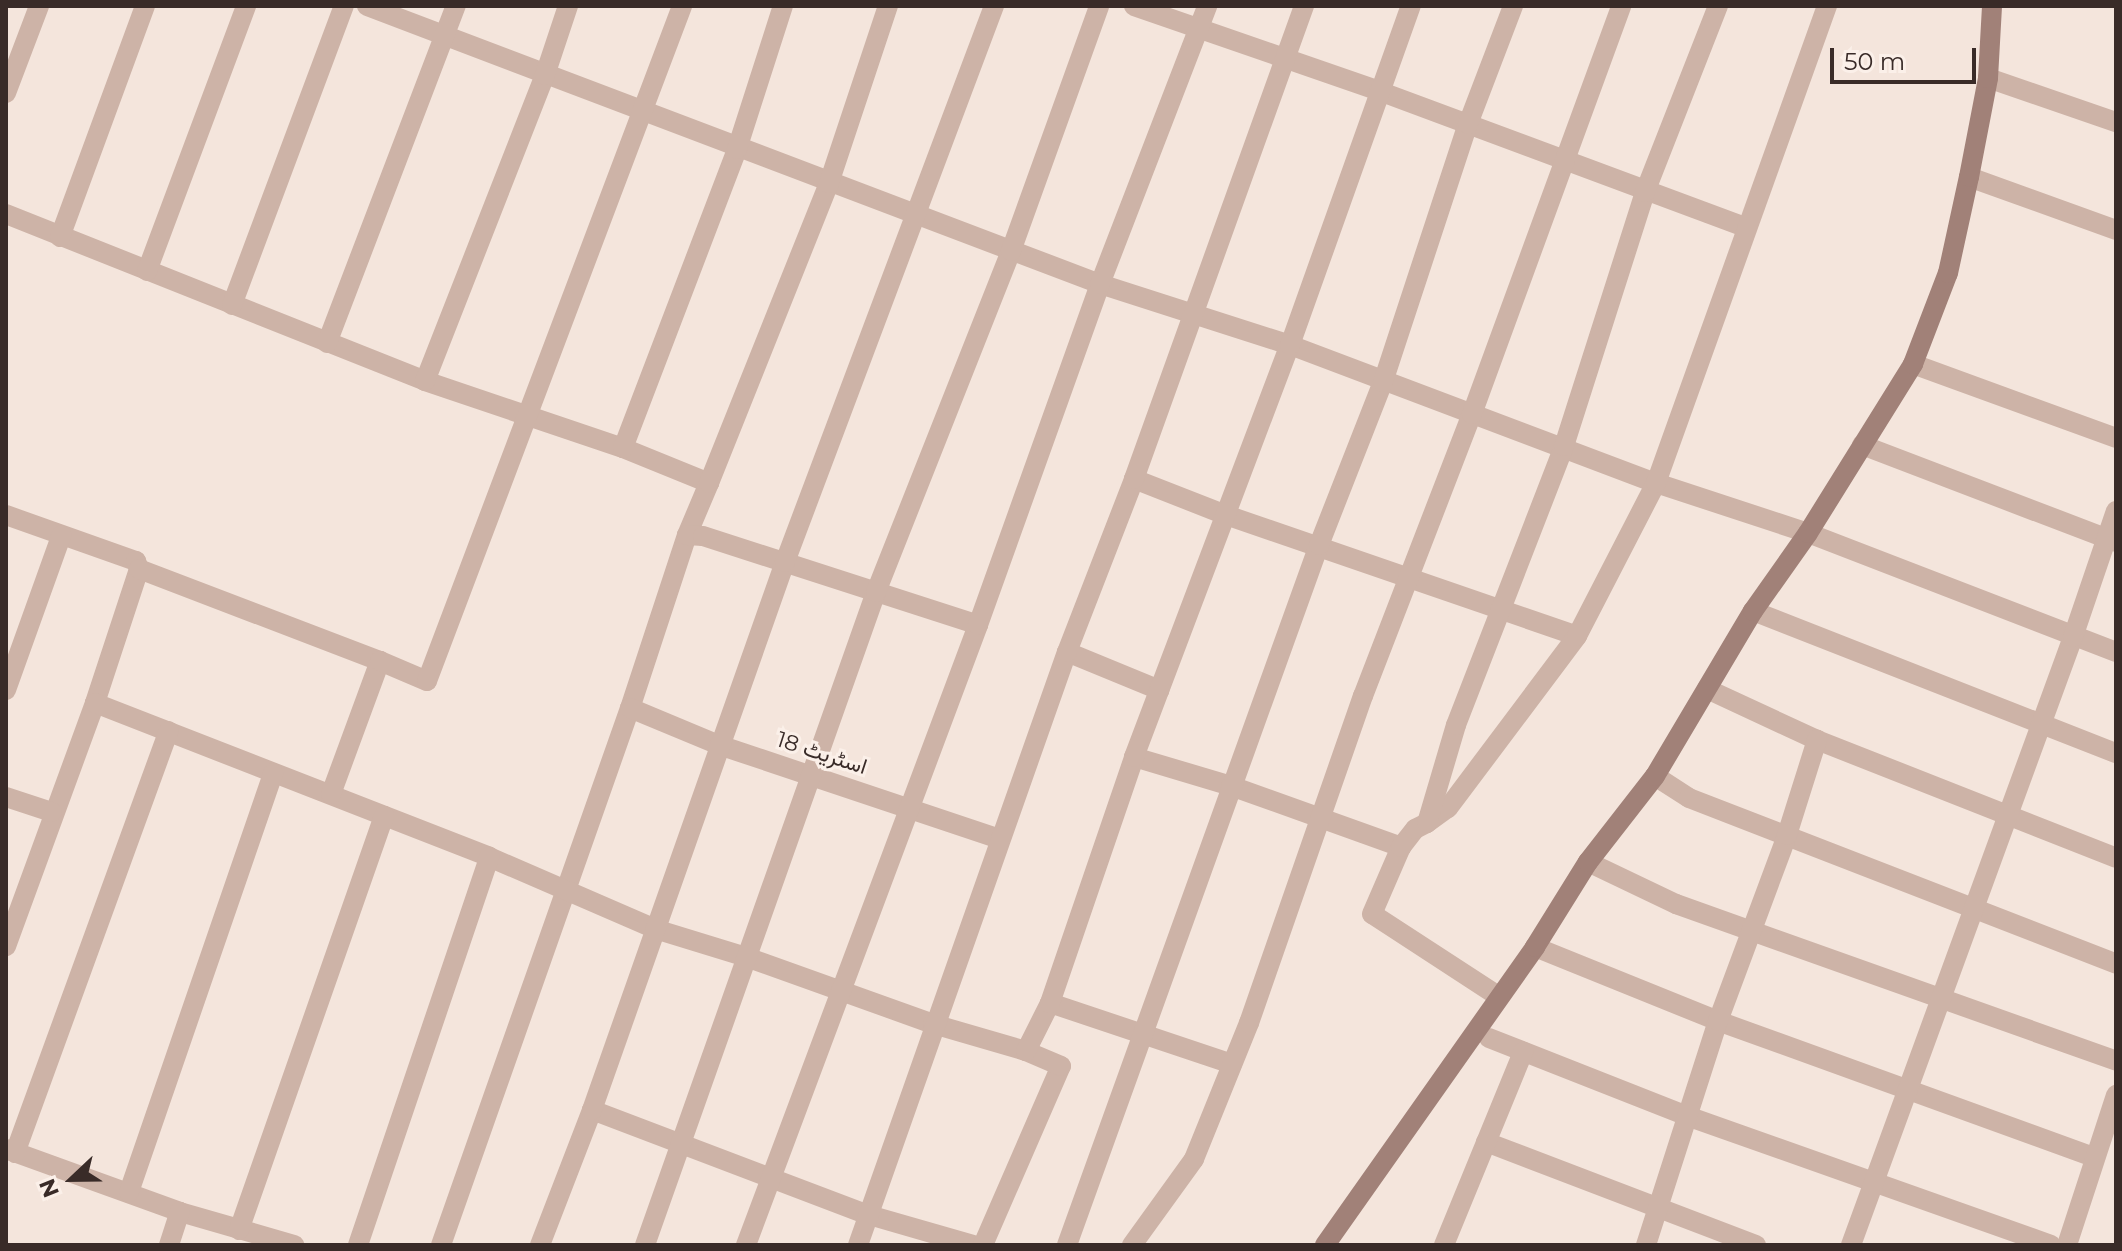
<!DOCTYPE html>
<meta charset="utf-8">
<style>
body{margin:0}
#map{position:relative;width:2122px;height:1251px;overflow:hidden;background:#f4e5dc;font-family:Montserrat,Vazirmatn,sans-serif}
div>[style]{position:absolute}
.street>*{height:20px;margin:-10px;padding:0 10px;transform-origin:10px;border-radius:10px;background:#cdb3a7}
.secondary>*{height:20px;margin:-10px;padding:0 10px;transform-origin:10px;border-radius:10px;background:#a18178}
span{translate:-50% -50%;white-space:nowrap;text-align:center;line-height:1.15;-webkit-text-stroke:6px #fbf0e9;paint-order:stroke}
.street-label{font-size:22px;color:#392b28}
.frame{position:absolute;inset:0;border:8px solid #392b28;pointer-events:none}
.north{position:absolute;left:32px;top:1139px;width:80px;height:80px;-webkit-text-stroke:6px #fbf0e9;paint-order:stroke;rotate:248deg;font-size:22px;font-weight:700;line-height:32px;text-align:center;color:#392b28}
.north::after{content:'';display:block;margin:auto;width:28px;height:36px;background:#392b28;clip-path:polygon(50% 0,100% 100%,50% 72%,0 100%)}
.scale{position:absolute;left:1830px;top:48px;width:146px;height:36px;box-sizing:border-box;border:4px solid #392b28;border-top:0;padding-left:10px;font-size:24px;line-height:28px;white-space:nowrap;color:#392b28;-webkit-text-stroke:6px #fbf0e9;paint-order:stroke}
</style>
<div id="map">
<div class="street">
<div style="left:367px;top:6px;width:784px;rotate:20.77deg"></div>
<div style="left:1100px;top:284px;width:200px;rotate:17.8deg"></div>
<div style="left:1290px;top:345px;width:391px;rotate:20.7deg"></div>
<div style="left:1656px;top:483px;width:160px;rotate:18.2deg"></div>
<div style="left:1808px;top:533px;width:330px;rotate:21.1deg"></div>
<div style="left:1134px;top:6px;width:259px;rotate:19.1deg"></div>
<div style="left:1379px;top:91px;width:390px;rotate:20.4deg"></div>
<div style="left:1988px;top:78px;width:135px;rotate:19deg"></div>
<div style="left:6px;top:93px;width:93px;rotate:-69.2deg"></div>
<div style="left:1969px;top:177px;width:156px;rotate:19.8deg"></div>
<div style="left:6px;top:214px;width:451px;rotate:21.7deg"></div>
<div style="left:425px;top:381px;width:209px;rotate:18.7deg"></div>
<div style="left:623px;top:448px;width:93px;rotate:22.1deg"></div>
<div style="left:709px;top:483px;width:56px;rotate:112.9deg"></div>
<div style="left:687px;top:535px;width:182px;rotate:108.2deg"></div>
<div style="left:630px;top:708px;width:569px;rotate:109.39deg"></div>
<div style="left:60px;top:237px;width:246px;rotate:-69.8deg"></div>
<div style="left:147px;top:271px;width:283px;rotate:-69.5deg"></div>
<div style="left:232px;top:305px;width:319px;rotate:-69.5deg"></div>
<div style="left:327px;top:343px;width:361px;rotate:-69.1deg"></div>
<div style="left:1913px;top:364px;width:216px;rotate:20deg"></div>
<div style="left:425px;top:381px;width:329px;rotate:-68.6deg"></div>
<div style="left:545px;top:75px;width:73px;rotate:-71.6deg"></div>
<div style="left:1862px;top:445px;width:272px;rotate:20.9deg"></div>
<div style="left:623px;top:448px;width:320px;rotate:-69.1deg"></div>
<div style="left:737px;top:149px;width:150px;rotate:-72.2deg"></div>
<div style="left:1134px;top:479px;width:99px;rotate:21.4deg"></div>
<div style="left:1226px;top:515px;width:371px;rotate:19deg"></div>
<div style="left:709px;top:483px;width:323px;rotate:-68.2deg"></div>
<div style="left:829px;top:183px;width:187px;rotate:-71.6deg"></div>
<div style="left:6px;top:515px;width:138px;rotate:19.5deg"></div>
<div style="left:136px;top:561px;width:9px;rotate:69deg"></div>
<div style="left:139px;top:569px;width:141px;rotate:108.2deg"></div>
<div style="left:95px;top:703px;width:259px;rotate:110.1deg"></div>
<div style="left:687px;top:535px;width:16px;rotate:4deg"></div>
<div style="left:703px;top:536px;width:289px;rotate:17.9deg"></div>
<div style="left:139px;top:569px;width:258px;rotate:20.9deg"></div>
<div style="left:1753px;top:611px;width:390px;rotate:21.4deg"></div>
<div style="left:1067px;top:652px;width:100px;rotate:22.4deg"></div>
<div style="left:1707px;top:689px;width:121px;rotate:24.9deg"></div>
<div style="left:1817px;top:740px;width:321px;rotate:21.5deg"></div>
<div style="left:6px;top:690px;width:164px;rotate:-70.3deg"></div>
<div style="left:95px;top:703px;width:423px;rotate:21.3deg"></div>
<div style="left:489px;top:857px;width:181px;rotate:23.4deg"></div>
<div style="left:655px;top:929px;width:98px;rotate:17.1deg"></div>
<div style="left:749px;top:958px;width:195px;rotate:19.7deg"></div>
<div style="left:933px;top:1024px;width:97px;rotate:16.2deg"></div>
<div style="left:630px;top:708px;width:96px;rotate:22.6deg"></div>
<div style="left:719px;top:745px;width:296px;rotate:18.5deg"></div>
<div style="left:1134px;top:757px;width:101px;rotate:16.6deg"></div>
<div style="left:1231px;top:786px;width:181px;rotate:19.7deg"></div>
<div style="left:1655px;top:776px;width:40px;rotate:32.9deg"></div>
<div style="left:1689px;top:798px;width:458px;rotate:21.2deg"></div>
<div style="left:331px;top:794px;width:142px;rotate:-69.8deg"></div>
<div style="left:380px;top:661px;width:51px;rotate:23.1deg"></div>
<div style="left:427px;top:681px;width:722px;rotate:-69.3deg"></div>
<div style="left:6px;top:797px;width:48px;rotate:18.1deg"></div>
<div style="left:1427px;top:823px;width:26px;rotate:-36deg"></div>
<div style="left:1448px;top:808px;width:215px;rotate:-53.1deg"></div>
<div style="left:1577px;top:636px;width:172px;rotate:-62.7deg"></div>
<div style="left:1656px;top:483px;width:507px;rotate:-70.28deg"></div>
<div style="left:1588px;top:862px;width:98px;rotate:25.5deg"></div>
<div style="left:1676px;top:904px;width:467px;rotate:19.6deg"></div>
<div style="left:1535px;top:947px;width:197px;rotate:22deg"></div>
<div style="left:1718px;top:1021px;width:399px;rotate:19.9deg"></div>
<div style="left:1498px;top:996px;width:150px;rotate:-146.9deg"></div>
<div style="left:1372px;top:914px;width:73px;rotate:-66.6deg"></div>
<div style="left:1401px;top:847px;width:23px;rotate:-52deg"></div>
<div style="left:1415px;top:829px;width:13px;rotate:-27deg"></div>
<div style="left:1427px;top:823px;width:102px;rotate:-73.5deg"></div>
<div style="left:1456px;top:725px;width:299px;rotate:-68.8deg"></div>
<div style="left:1564px;top:446px;width:267px;rotate:-72.3deg"></div>
<div style="left:1645px;top:192px;width:200px;rotate:-68.6deg"></div>
<div style="left:1050px;top:1003px;width:192px;rotate:18.5deg"></div>
<div style="left:1489px;top:1038px;width:213px;rotate:21.5deg"></div>
<div style="left:1687px;top:1116px;width:386px;rotate:19.5deg"></div>
<div style="left:592px;top:1110px;width:296px;rotate:20.8deg"></div>
<div style="left:869px;top:1215px;width:108px;rotate:16.1deg"></div>
<div style="left:1486px;top:1142px;width:289px;rotate:20.9deg"></div>
<div style="left:6px;top:1149px;width:185px;rotate:19.9deg"></div>
<div style="left:180px;top:1212px;width:119px;rotate:16.1deg"></div>
<div style="left:15px;top:1153px;width:449px;rotate:-70deg"></div>
<div style="left:129px;top:1192px;width:443px;rotate:-71deg"></div>
<div style="left:239px;top:1230px;width:439px;rotate:-70.7deg"></div>
<div style="left:169px;top:1245px;width:35px;rotate:-72deg"></div>
<div style="left:358px;top:1245px;width:410px;rotate:-71.3deg"></div>
<div style="left:540px;top:1245px;width:145px;rotate:-68.9deg"></div>
<div style="left:592px;top:1110px;width:581px;rotate:-70.6deg"></div>
<div style="left:785px;top:562px;width:594px;rotate:-69.4deg"></div>
<div style="left:645px;top:1245px;width:693px;rotate:-70.52deg"></div>
<div style="left:876px;top:592px;width:367px;rotate:-68.4deg"></div>
<div style="left:1011px;top:251px;width:260px;rotate:-70.2deg"></div>
<div style="left:746px;top:1245px;width:662px;rotate:-69.48deg"></div>
<div style="left:978px;top:625px;width:362px;rotate:-70.3deg"></div>
<div style="left:1100px;top:284px;width:298px;rotate:-68.9deg"></div>
<div style="left:858px;top:1245px;width:629px;rotate:-70.59deg"></div>
<div style="left:1067px;top:652px;width:186px;rotate:-68.8deg"></div>
<div style="left:1134px;top:479px;width:503px;rotate:-70.23deg"></div>
<div style="left:983px;top:1245px;width:195px;rotate:-66.5deg"></div>
<div style="left:1061px;top:1066px;width:38px;rotate:-157deg"></div>
<div style="left:1026px;top:1051px;width:54px;rotate:-63.4deg"></div>
<div style="left:1050px;top:1003px;width:260px;rotate:-71.1deg"></div>
<div style="left:1134px;top:757px;width:441px;rotate:-69.3deg"></div>
<div style="left:1290px;top:345px;width:360px;rotate:-70.4deg"></div>
<div style="left:1067px;top:1245px;width:744px;rotate:-70.2deg"></div>
<div style="left:1319px;top:545px;width:175px;rotate:-68.6deg"></div>
<div style="left:1383px;top:382px;width:272px;rotate:-71.8deg"></div>
<div style="left:1468px;top:124px;width:126px;rotate:-69.1deg"></div>
<div style="left:1132px;top:1245px;width:106px;rotate:-54.2deg"></div>
<div style="left:1194px;top:1159px;width:147px;rotate:-68deg"></div>
<div style="left:1249px;top:1023px;width:346px;rotate:-70.8deg"></div>
<div style="left:1363px;top:696px;width:302px;rotate:-68.9deg"></div>
<div style="left:1472px;top:414px;width:434px;rotate:-69.9deg"></div>
<div style="left:1444px;top:1245px;width:209px;rotate:-67.7deg"></div>
<div style="left:1646px;top:1245px;width:235px;rotate:-72.2deg"></div>
<div style="left:1718px;top:1021px;width:198px;rotate:-69.6deg"></div>
<div style="left:1787px;top:835px;width:100px;rotate:-72.5deg"></div>
<div style="left:1851px;top:1245px;width:647px;rotate:-69.94deg"></div>
<div style="left:2073px;top:637px;width:133px;rotate:-71.2deg"></div>
<div style="left:2067px;top:1245px;width:158px;rotate:-71.9deg"></div>
</div>
<div class="secondary">
<div style="left:1325px;top:1245px;width:365px;rotate:-54.8deg"></div>
<div style="left:1535px;top:947px;width:100px;rotate:-58.1deg"></div>
<div style="left:1588px;top:862px;width:109px;rotate:-52.1deg"></div>
<div style="left:1655px;top:776px;width:192px;rotate:-59.3deg"></div>
<div style="left:1753px;top:611px;width:95px;rotate:-54.8deg"></div>
<div style="left:1808px;top:533px;width:199px;rotate:-58.1deg"></div>
<div style="left:1913px;top:364px;width:97px;rotate:-69deg"></div>
<div style="left:1948px;top:273px;width:98px;rotate:-77.7deg"></div>
<div style="left:1969px;top:177px;width:101px;rotate:-79.1deg"></div>
<div style="left:1988px;top:78px;width:72px;rotate:-86.8deg"></div>
</div>
<div class="street-label">
<span style="left:822px;top:753px;rotate:18deg">اسٹریٹ 18</span>
</div>
<div class="frame"></div>
<div class="north">N</div>
<div class="scale">50 m</div>
</div>
